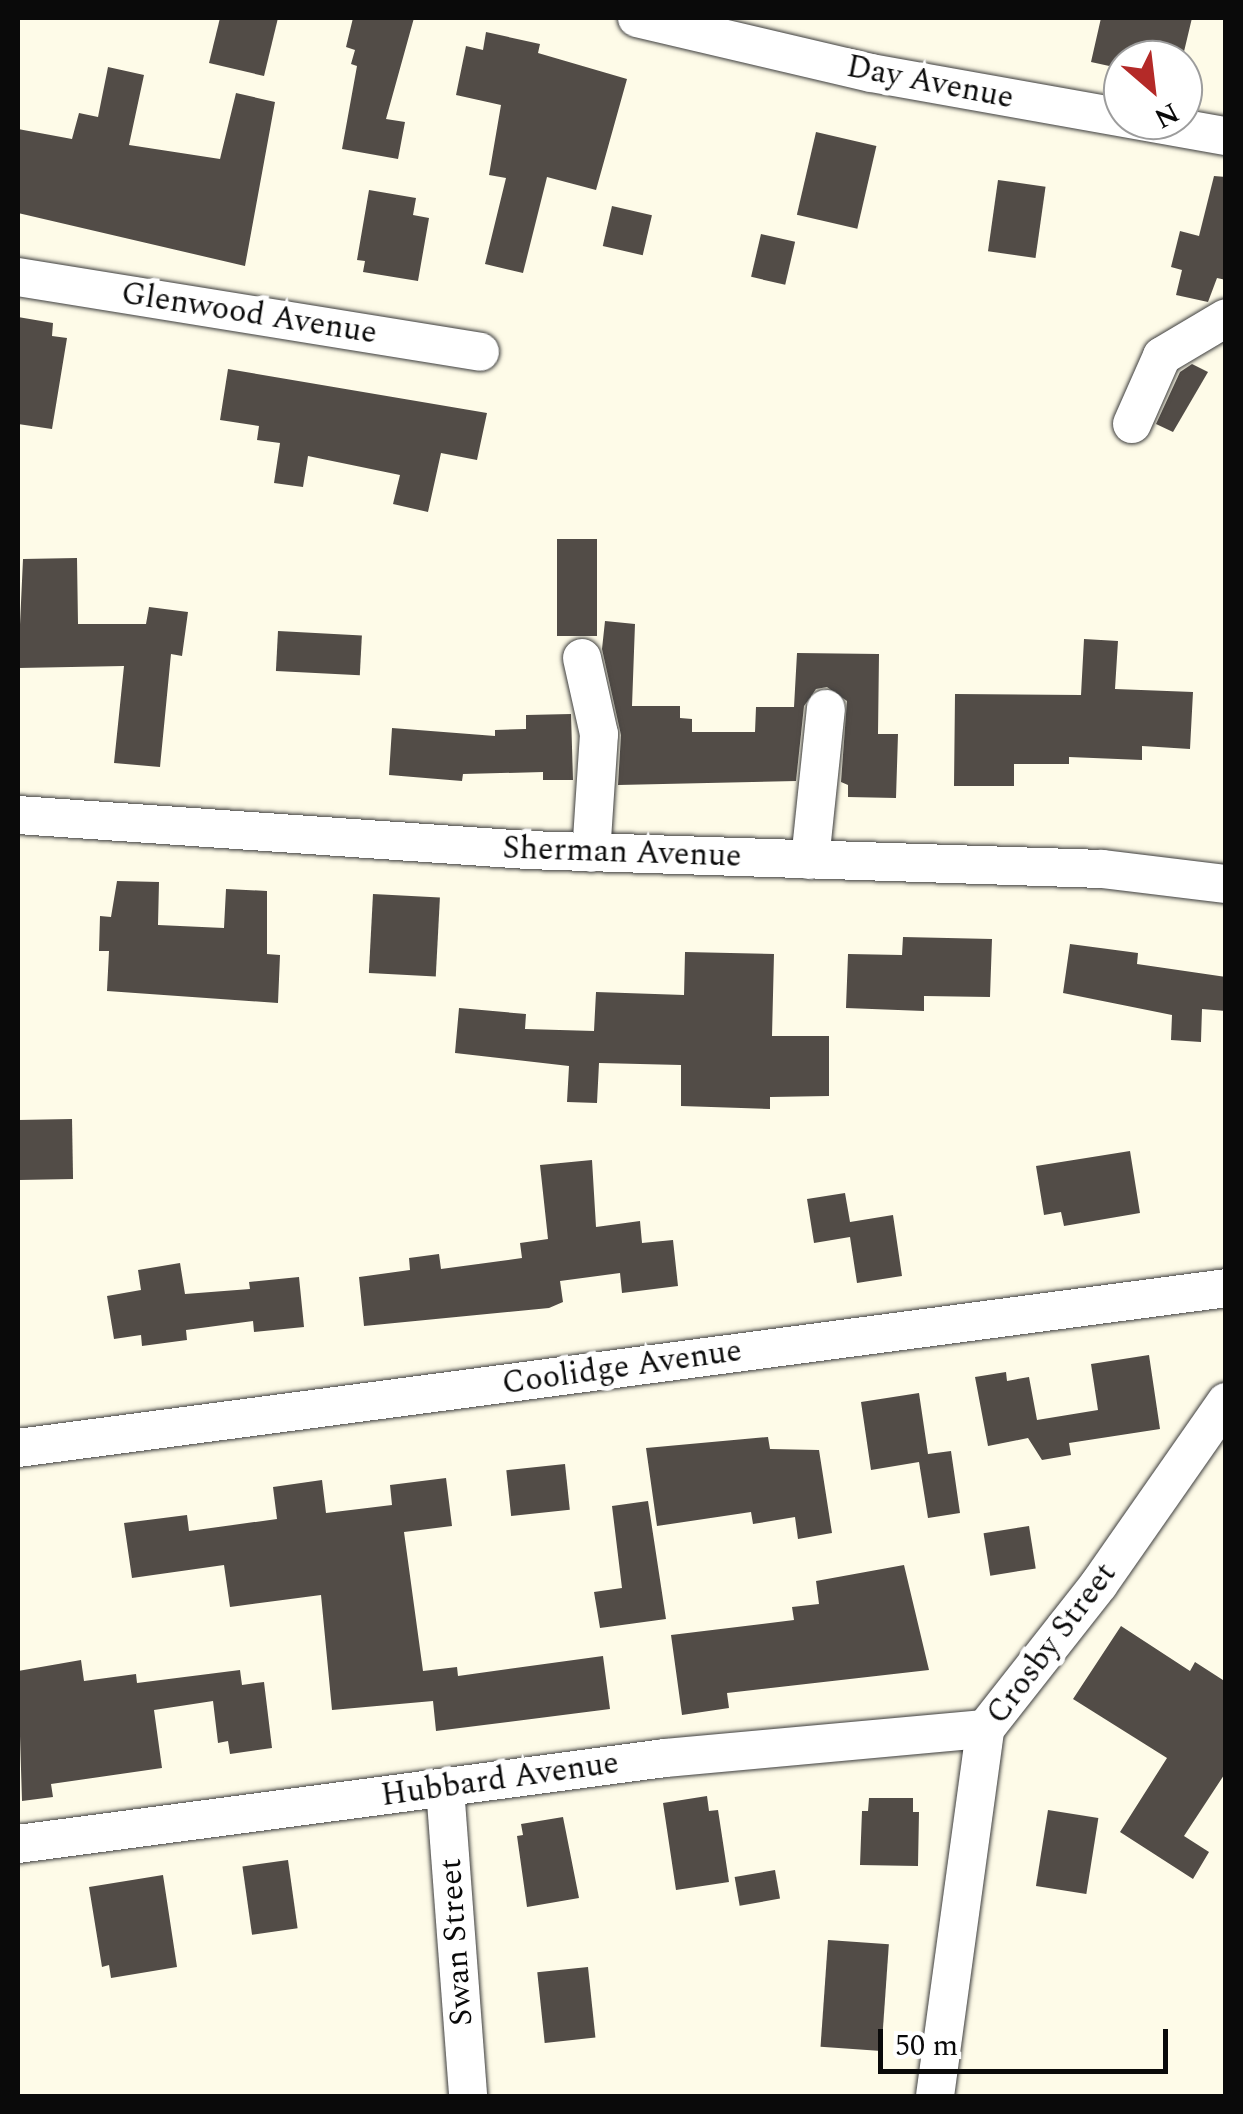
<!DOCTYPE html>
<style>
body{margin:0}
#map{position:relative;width:1243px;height:2114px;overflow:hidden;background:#fefbe8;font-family:Spectral,serif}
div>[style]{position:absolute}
.building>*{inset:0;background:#524c47;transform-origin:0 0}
.roads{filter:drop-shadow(0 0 2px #3d3d3d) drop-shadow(0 0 2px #3d3d3d)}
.minor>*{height:38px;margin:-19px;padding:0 19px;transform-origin:19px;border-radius:19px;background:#fff}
span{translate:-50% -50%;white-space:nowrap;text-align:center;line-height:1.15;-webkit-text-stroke:10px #fff;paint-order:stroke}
.street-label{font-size:32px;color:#0a0a0a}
.frame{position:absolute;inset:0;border:20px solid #0a0a0a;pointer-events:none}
.north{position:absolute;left:1103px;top:40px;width:100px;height:100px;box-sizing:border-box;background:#fff;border:2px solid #9d9d9d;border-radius:50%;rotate:152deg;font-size:28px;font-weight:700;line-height:40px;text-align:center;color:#0a0a0a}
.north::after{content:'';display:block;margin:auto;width:35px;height:45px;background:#b42a28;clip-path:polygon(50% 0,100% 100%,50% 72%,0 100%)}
.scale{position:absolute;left:878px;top:2029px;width:290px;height:45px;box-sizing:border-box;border:5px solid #0a0a0a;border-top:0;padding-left:12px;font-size:30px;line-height:35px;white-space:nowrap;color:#0a0a0a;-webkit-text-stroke:8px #fff;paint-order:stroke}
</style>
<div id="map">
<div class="building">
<div style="clip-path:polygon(220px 18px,278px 18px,264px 76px,209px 63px)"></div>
<div style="clip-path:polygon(353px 18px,414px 18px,386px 119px,405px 122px,398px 159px,342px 149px,357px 66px,351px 64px,355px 50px,346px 47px)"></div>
<div style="clip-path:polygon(1101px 18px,1192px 18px,1182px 60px,1123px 60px,1123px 69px,1091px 62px)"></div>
<div style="clip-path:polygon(486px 32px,540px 44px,538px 53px,627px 79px,596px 190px,547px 177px,523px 273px,485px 264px,506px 178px,489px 175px,501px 105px,456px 95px,466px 46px,483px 50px)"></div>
<div style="clip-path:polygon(108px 67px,144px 75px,129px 145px,220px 159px,236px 93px,275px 102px,245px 266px,18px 213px,18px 129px,72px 139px,79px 113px,98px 117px)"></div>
<div style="left:816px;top:132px;width:62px;height:85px;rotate:13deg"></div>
<div style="clip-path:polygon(1214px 176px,1226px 177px,1226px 280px,1217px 278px,1208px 302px,1176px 295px,1182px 270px,1171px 267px,1180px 231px,1199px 236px)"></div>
<div style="left:998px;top:180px;width:48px;height:72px;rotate:8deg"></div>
<div style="clip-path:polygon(369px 190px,416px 198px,413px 215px,429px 218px,418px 281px,363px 272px,365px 261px,357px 260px)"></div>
<div style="left:612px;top:206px;width:41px;height:41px;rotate:13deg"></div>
<div style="left:761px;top:234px;width:35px;height:44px;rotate:13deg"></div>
<div style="clip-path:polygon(18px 317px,53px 323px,52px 336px,67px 338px,52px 429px,18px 424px)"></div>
<div style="clip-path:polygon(1192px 364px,1208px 372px,1173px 432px,1156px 424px,1180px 372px)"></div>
<div style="clip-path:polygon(228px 369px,487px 413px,477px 460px,441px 453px,428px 512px,393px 504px,400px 475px,308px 456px,303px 487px,274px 483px,280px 443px,257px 440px,259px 426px,220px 420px)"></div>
<div style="left:557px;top:539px;width:40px;height:97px"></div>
<div style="clip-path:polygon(77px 558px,78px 624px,146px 624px,149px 607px,188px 612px,182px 656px,171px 654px,160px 767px,114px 763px,124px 666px,18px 668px,23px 559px)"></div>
<div style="clip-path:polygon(605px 621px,635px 624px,632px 706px,680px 706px,680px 718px,692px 719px,692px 732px,755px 732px,756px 707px,794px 707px,797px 653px,879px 654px,878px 734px,898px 734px,896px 798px,848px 797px,848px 785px,841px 782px,847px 701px,827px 687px,816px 689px,804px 706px,796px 781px,618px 785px,621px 735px,602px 649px)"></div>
<div style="left:278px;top:631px;width:84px;height:40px;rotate:3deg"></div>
<div style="clip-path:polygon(1084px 639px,1118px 641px,1115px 689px,1193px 692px,1190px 749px,1142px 746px,1142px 760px,1069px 757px,1069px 764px,1014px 764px,1014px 786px,954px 786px,955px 694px,1081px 695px)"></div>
<div style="clip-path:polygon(571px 714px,573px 780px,543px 780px,543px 772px,463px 774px,462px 781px,389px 775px,392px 728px,495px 736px,495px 730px,526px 729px,526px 715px)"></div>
<div style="clip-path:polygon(117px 881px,159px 882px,158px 925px,224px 928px,226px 889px,267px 891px,267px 954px,280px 955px,278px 1003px,107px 991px,109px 951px,99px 951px,100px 916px,111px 917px)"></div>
<div style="left:373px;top:894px;width:67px;height:79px;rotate:3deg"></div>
<div style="clip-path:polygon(903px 937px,992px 939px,990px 997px,924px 996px,924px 1011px,846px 1008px,848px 954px,902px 955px)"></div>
<div style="clip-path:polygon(1070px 944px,1138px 953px,1137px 964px,1226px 977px,1226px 1011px,1202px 1009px,1201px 1042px,1171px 1040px,1172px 1015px,1063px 993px)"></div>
<div style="clip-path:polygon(685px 952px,774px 954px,772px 1036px,829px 1036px,829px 1096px,770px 1097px,770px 1109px,681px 1106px,681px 1065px,599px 1063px,597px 1103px,567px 1102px,569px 1066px,455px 1053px,459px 1008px,526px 1014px,525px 1029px,594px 1031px,596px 992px,684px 995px)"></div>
<div style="left:72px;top:1119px;width:60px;height:54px;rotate:89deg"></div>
<div style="clip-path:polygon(1130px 1151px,1140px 1213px,1064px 1226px,1061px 1212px,1044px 1215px,1036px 1166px)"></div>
<div style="clip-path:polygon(592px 1160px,596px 1227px,640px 1221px,642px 1243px,673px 1240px,678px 1286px,622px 1293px,620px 1273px,560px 1281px,563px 1302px,549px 1308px,364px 1326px,359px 1277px,410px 1270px,409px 1258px,439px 1254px,441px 1269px,522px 1258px,520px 1243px,548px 1239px,540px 1165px)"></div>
<div style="clip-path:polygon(845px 1193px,850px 1222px,893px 1215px,902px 1276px,857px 1283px,850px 1237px,814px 1243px,807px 1199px)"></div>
<div style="clip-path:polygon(180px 1263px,185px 1294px,250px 1289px,249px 1282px,299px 1277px,304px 1327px,254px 1332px,253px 1321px,186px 1330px,187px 1340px,142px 1346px,141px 1335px,114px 1339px,107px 1296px,141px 1290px,138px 1270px)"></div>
<div style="clip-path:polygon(1149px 1355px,1160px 1429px,1069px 1443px,1071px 1455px,1042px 1460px,1028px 1438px,988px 1446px,975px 1377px,1006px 1372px,1007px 1381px,1029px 1377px,1037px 1420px,1098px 1410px,1091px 1364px)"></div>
<div style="clip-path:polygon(919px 1393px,928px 1454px,951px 1451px,960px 1513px,928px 1518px,919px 1462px,871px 1470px,861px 1402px)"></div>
<div style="clip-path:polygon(768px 1437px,770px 1449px,819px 1450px,832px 1533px,798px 1539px,795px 1517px,753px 1524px,751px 1512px,657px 1526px,646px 1448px)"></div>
<div style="left:565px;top:1464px;width:46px;height:59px;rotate:84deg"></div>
<div style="clip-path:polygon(446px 1478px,452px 1526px,404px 1532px,423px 1671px,457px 1667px,458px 1676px,603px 1656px,610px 1709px,436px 1731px,433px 1701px,332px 1710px,321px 1595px,230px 1607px,224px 1565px,132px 1578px,124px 1523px,187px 1515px,189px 1531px,277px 1519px,273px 1487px,322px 1480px,326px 1513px,392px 1505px,390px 1485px)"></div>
<div style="clip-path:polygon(648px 1501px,666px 1619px,600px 1628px,594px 1592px,622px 1588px,612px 1506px)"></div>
<div style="left:1029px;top:1526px;width:43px;height:46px;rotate:81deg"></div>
<div style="clip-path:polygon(904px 1565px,929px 1670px,727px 1693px,729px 1708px,682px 1715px,671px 1635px,794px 1620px,792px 1607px,819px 1604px,816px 1581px)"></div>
<div style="clip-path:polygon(1121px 1626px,1190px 1671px,1195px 1662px,1226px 1682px,1226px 1772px,1184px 1836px,1209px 1852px,1193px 1879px,1120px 1832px,1167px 1758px,1073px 1699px)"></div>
<div style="clip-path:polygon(81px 1660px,84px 1681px,136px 1674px,137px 1683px,240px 1670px,242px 1685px,264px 1682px,272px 1748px,230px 1754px,228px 1741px,218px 1743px,213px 1701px,154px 1710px,162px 1768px,51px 1784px,53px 1797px,22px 1801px,18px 1671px)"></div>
<div style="clip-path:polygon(707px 1796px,709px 1811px,718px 1810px,729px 1882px,676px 1890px,663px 1803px)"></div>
<div style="clip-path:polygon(869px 1798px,913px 1798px,913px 1812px,919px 1812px,918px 1866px,860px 1865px,862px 1811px,868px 1811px)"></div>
<div style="left:1048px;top:1810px;width:51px;height:77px;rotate:9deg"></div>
<div style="clip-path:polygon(563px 1817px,579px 1898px,527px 1907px,517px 1836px,523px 1835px,521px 1824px)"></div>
<div style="left:288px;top:1860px;width:69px;height:46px;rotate:82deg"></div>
<div style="left:775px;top:1870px;width:29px;height:41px;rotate:80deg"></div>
<div style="clip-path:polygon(163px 1875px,177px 1967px,111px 1978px,109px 1965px,102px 1967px,89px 1887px)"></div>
<div style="left:828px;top:1940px;width:61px;height:107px;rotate:4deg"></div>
<div style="left:588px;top:1967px;width:71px;height:51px;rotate:84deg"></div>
</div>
<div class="roads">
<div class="minor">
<div style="left:637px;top:18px;width:240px;rotate:13.2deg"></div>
<div style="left:871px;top:73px;width:361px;rotate:10.1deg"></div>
<div style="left:18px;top:277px;width:468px;rotate:9.2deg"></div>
<div style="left:1132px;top:424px;width:74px;rotate:-66.2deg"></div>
<div style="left:1162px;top:356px;width:74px;rotate:-30.7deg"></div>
<div style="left:582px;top:658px;width:78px;rotate:77.4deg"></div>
<div style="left:599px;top:734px;width:119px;rotate:93.8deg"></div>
<div style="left:18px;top:815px;width:510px;rotate:3.93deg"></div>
<div style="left:527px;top:850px;width:575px;rotate:1.89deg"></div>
<div style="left:1102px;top:869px;width:125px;rotate:6.9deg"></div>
<div style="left:810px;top:860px;width:152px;rotate:-84deg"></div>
<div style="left:18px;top:1448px;width:1219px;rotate:-7.54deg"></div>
<div style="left:445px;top:1788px;width:309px;rotate:85.7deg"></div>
<div style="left:18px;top:1844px;width:653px;rotate:-7.57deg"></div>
<div style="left:665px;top:1758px;width:321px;rotate:-5.2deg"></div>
<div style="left:935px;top:2096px;width:370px;rotate:-82.2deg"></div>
<div style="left:985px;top:1729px;width:184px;rotate:-51.8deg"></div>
<div style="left:1099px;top:1584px;width:222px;rotate:-55.1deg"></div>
</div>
</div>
<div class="street-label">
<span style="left:930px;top:83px;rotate:11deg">Day Avenue</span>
<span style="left:249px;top:314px;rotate:9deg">Glenwood Avenue</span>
<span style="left:622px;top:853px;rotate:2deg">Sherman Avenue</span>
<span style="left:622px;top:1368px;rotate:-8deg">Coolidge Avenue</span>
<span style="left:1052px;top:1644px;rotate:-53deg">Crosby Street</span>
<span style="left:500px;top:1780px;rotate:-8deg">Hubbard Avenue</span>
<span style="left:457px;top:1942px;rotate:-94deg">Swan Street</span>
</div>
<div class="frame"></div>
<div class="north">N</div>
<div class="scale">50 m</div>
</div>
